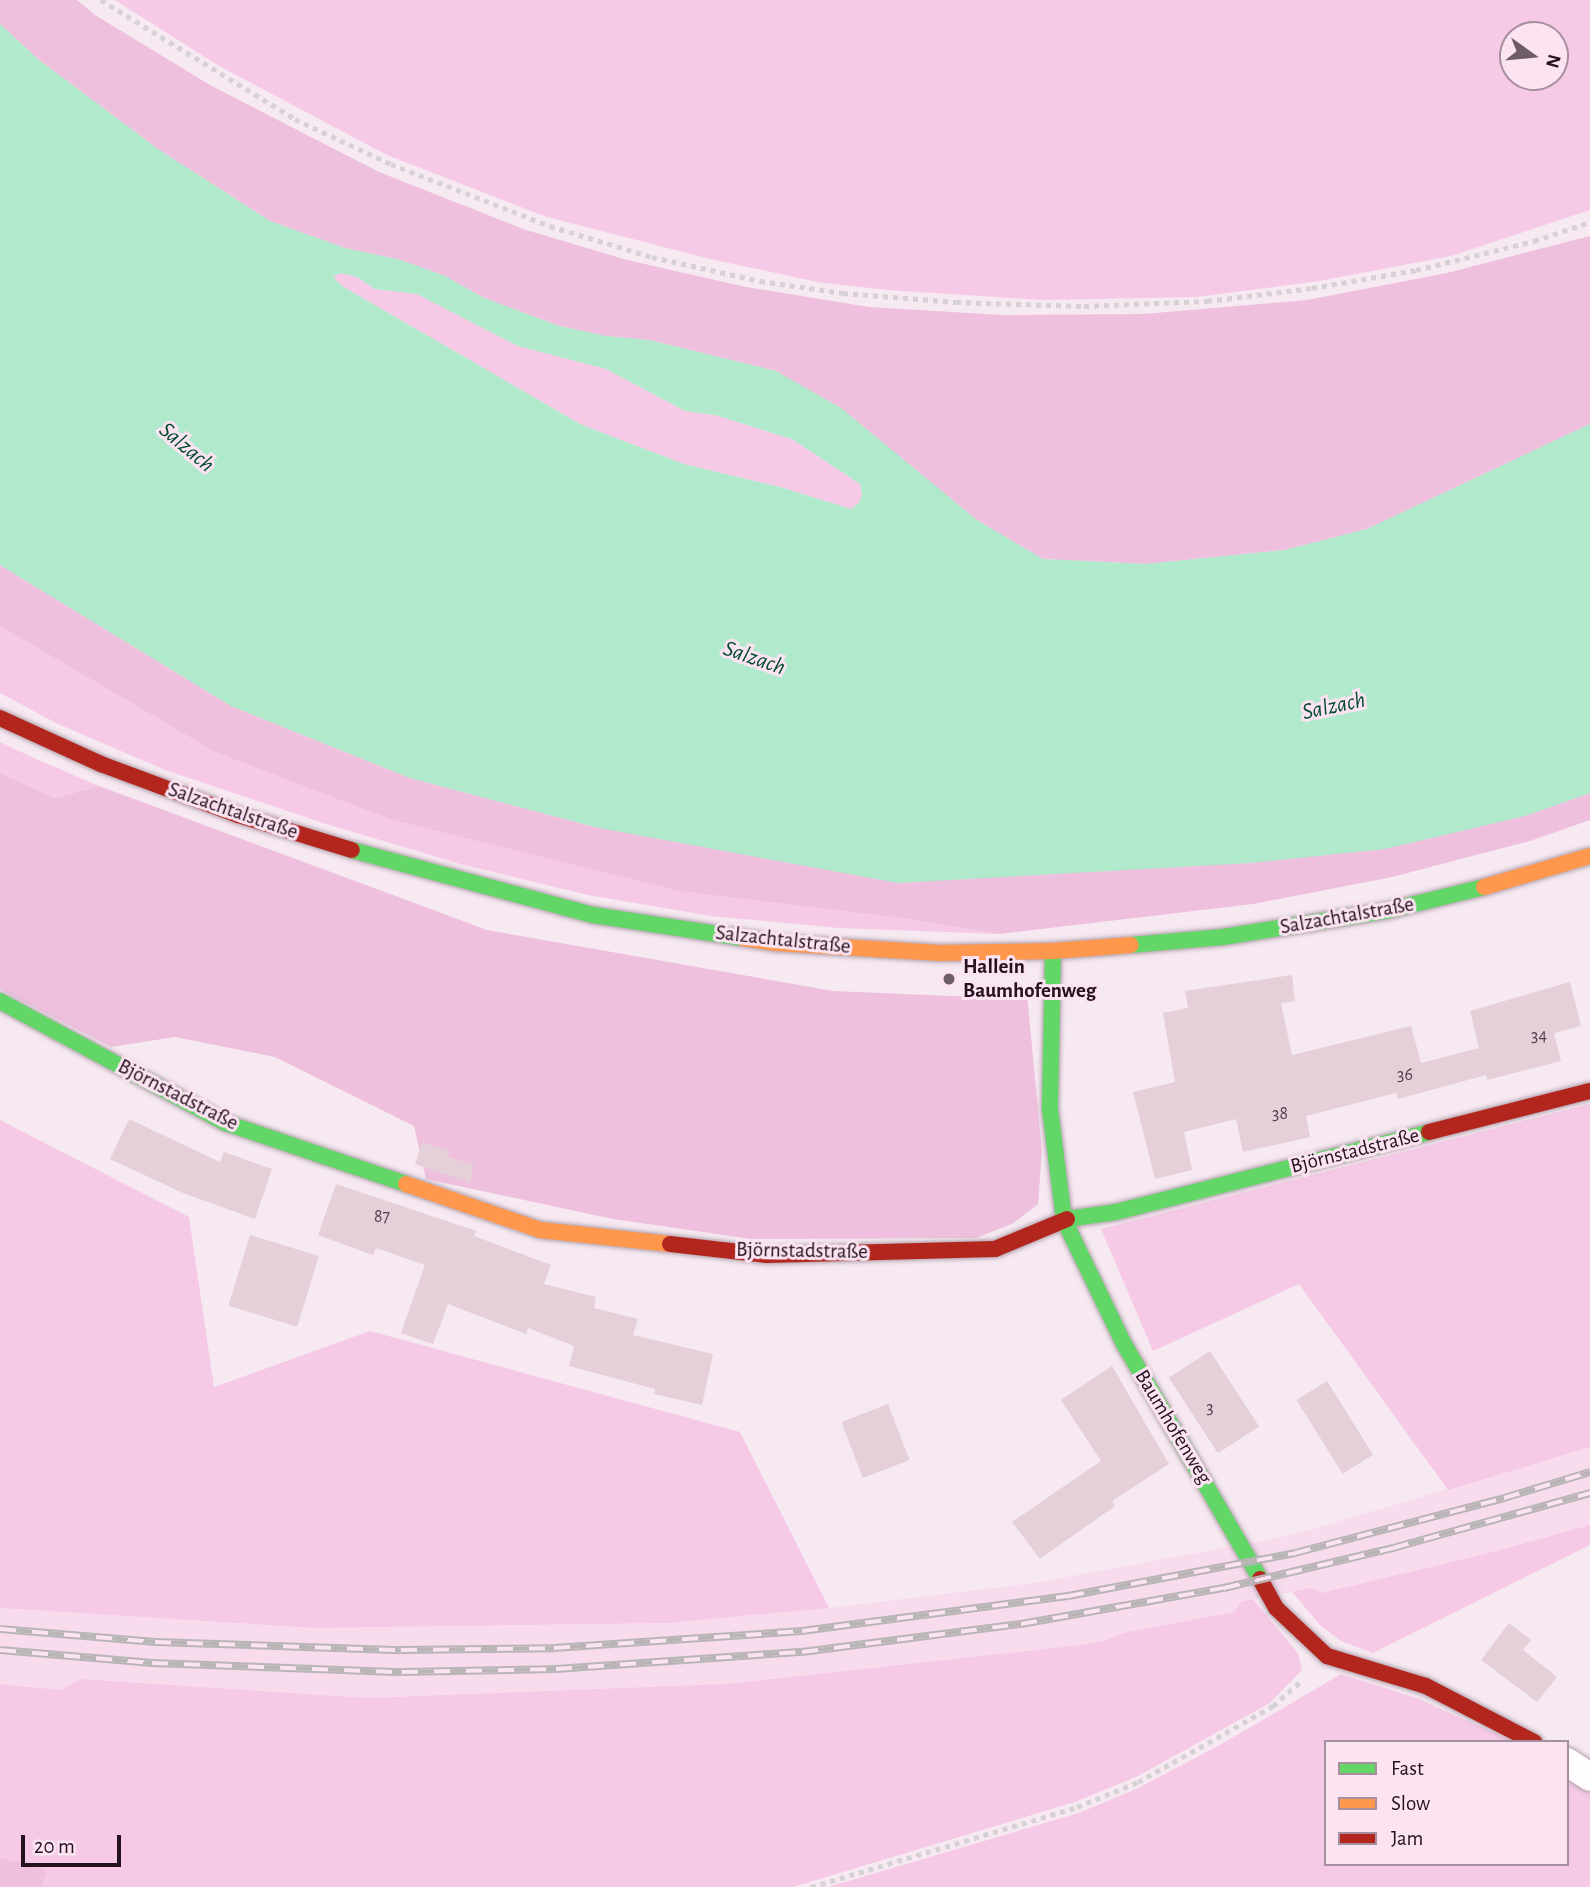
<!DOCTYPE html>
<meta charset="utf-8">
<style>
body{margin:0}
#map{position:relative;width:1590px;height:1887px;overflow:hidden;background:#f6e9f1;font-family:"Alegreya Sans",sans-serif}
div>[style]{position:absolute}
.built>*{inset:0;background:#f8dcee}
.green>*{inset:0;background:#f6cae7}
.forest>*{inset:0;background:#eec0de}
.water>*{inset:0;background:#b0e9cb}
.building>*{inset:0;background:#e5cfd8;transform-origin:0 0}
.path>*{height:4.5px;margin-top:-2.25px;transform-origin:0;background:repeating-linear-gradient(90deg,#d6d1d4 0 5px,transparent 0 10px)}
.roads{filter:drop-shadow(0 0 2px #b2a2ad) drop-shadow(0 0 2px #b2a2ad)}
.street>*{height:28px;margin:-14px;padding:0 14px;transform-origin:14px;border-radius:14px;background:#fefcfd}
.fast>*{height:16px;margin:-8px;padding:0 8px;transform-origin:8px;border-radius:8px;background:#63d668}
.slow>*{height:16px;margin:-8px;padding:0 8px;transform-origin:8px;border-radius:8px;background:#ff974d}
.jam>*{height:16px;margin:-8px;padding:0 8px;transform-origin:8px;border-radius:8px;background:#b3261e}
.rail>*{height:8px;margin-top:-4px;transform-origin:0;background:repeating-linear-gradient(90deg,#fce3f2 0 16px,#b9b5b7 0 32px);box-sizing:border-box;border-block:2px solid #b9b5b7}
.dots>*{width:19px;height:19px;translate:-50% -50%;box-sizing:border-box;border:4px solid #fce3f2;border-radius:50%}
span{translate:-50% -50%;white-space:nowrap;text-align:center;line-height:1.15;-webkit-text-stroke:6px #fce3f2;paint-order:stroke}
.number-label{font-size:18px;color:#55404d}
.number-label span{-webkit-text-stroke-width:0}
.street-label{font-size:21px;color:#25111f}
.poi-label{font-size:21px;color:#25111f;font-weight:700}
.left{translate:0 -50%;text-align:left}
.water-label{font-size:23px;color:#014b2f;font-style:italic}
.legend{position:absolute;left:1324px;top:1740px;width:245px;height:126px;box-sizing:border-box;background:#fce3f2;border:2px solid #a68f9e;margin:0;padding:9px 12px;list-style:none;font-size:21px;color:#25111f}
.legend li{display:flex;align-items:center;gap:14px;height:35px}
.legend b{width:35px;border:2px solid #a68f9e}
.north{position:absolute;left:1499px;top:21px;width:70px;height:70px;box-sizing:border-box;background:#fce3f2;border:2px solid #a68f9e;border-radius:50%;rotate:105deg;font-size:19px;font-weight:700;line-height:28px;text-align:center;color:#25111f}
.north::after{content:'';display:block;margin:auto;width:24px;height:32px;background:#6e5d68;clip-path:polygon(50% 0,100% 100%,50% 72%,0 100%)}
.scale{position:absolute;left:21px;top:1835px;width:100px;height:32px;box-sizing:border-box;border:4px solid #25111f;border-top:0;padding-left:9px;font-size:21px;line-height:24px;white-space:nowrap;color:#25111f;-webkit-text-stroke:5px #fce3f2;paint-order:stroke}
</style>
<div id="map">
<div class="built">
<div style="clip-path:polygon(1590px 1447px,1590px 1525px,1485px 1554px,1321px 1593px,1311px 1589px,1241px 1601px,1234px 1612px,1122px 1633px,1104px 1641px,1081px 1645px,726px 1684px,556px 1693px,369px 1698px,81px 1679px,61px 1690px,0 1684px,0 1608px,314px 1628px,668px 1623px,829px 1608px,1034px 1583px,1292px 1535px)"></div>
</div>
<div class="green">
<div style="clip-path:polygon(evenodd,115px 0,1590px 0,1590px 210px,1451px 256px,1319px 281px,1197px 297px,1042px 300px,888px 290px,817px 282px,706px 258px,544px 216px,387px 155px,219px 66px,115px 0,1513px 35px,1555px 35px,1555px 77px,1513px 77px,1513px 35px)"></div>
<div style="clip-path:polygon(341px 273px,357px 277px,375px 289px,417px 294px,518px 346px,606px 369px,685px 411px,715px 415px,792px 439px,860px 484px,862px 495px,859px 503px,851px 509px,780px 487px,684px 464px,582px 425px,342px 286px,333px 277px)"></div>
<div style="clip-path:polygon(0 626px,213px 751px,903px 918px,998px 934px,839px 928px,711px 916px,588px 895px,460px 864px,323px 823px,165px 770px,56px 723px,0 693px)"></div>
<div style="clip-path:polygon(0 742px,34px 758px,99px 786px,55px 798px,0 773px)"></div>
<div style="clip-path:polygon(1590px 1104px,1590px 1447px,1448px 1490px,1299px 1284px,1153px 1351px,1101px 1229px)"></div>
<div style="clip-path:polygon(0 1120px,189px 1217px,214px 1387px,370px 1331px,740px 1432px,829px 1608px,668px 1623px,314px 1628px,0 1608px)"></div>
<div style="clip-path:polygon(1590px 1525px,1590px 1545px,1373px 1653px,1341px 1641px,1320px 1625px,1292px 1592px,1311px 1588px,1321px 1593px,1485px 1554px)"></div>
<div style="clip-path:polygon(1253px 1599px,1298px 1653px,1302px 1670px,1270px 1703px,1136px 1777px,1075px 1802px,793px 1887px,0 1887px,0 1684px,61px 1690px,81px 1679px,369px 1698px,726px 1684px,1081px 1645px,1104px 1641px,1122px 1633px,1234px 1612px,1241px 1601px)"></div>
<div style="clip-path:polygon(1341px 1674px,1419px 1699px,1514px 1742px,1326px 1742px,1326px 1864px,1567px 1864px,1567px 1775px,1590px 1791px,1590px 1887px,828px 1887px,1079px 1813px,1138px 1788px,1220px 1745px)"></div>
</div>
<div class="forest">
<div style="clip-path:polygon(0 0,77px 0,95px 15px,210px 85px,379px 172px,523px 229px,627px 260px,746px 287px,869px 307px,1002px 315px,1143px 314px,1307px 300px,1447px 273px,1590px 236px,1590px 424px,1367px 529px,1285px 550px,1146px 564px,1043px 559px,977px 520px,893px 452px,776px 371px,649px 340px,606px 336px,559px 326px,482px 297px,445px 276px,401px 260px,345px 248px,270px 221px,158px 149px,39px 60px,0 24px)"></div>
<div style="clip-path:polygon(0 565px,231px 706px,410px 778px,599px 828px,1525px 816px,1590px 793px,1590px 820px,1530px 841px,1392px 877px,1253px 904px,998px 934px,903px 918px,680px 891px,393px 820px,213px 751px,0 626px)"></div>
<div style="clip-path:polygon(0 773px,55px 798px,99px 786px,487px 930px,833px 991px,999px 998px,1027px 994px,1042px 1152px,1038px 1204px,1012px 1224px,976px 1238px,751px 1239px,613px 1219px,426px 1179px,414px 1126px,275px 1057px,175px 1037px,111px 1047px,0 989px)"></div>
<div style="clip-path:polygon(0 1858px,47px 1870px,41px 1887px,0 1887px)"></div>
</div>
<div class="water">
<div style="clip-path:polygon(evenodd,0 24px,39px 60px,158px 149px,270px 221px,345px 248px,401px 260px,445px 276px,482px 297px,559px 326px,606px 336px,649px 340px,776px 371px,841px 408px,977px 520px,1043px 559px,1146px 564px,1285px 550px,1367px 529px,1590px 424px,1590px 793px,1525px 816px,1385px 849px,1251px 863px,898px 883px,599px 828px,410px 778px,231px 706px,0 565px,0 24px,341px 273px,357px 277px,375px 289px,417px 294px,518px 346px,606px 369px,685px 411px,715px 415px,792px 439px,860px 484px,862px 495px,859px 503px,851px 509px,780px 487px,684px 464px,582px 425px,342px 286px,333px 277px,341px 273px)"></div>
</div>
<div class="building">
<div style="clip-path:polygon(1292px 975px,1295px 1001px,1281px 1003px,1292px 1055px,1411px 1026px,1421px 1063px,1479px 1048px,1470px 1011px,1570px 982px,1581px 1026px,1554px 1033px,1561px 1061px,1487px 1080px,1486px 1075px,1398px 1099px,1396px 1093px,1306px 1116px,1310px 1137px,1243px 1152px,1236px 1119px,1184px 1132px,1192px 1170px,1155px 1179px,1133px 1092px,1175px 1082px,1163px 1013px,1188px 1008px,1185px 991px)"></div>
<div style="clip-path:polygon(129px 1119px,220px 1162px,224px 1152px,272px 1169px,255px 1219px,183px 1193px,110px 1159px)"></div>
<div style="clip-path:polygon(422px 1142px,450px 1151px,448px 1157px,474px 1165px,470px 1183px,415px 1164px)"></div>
<div style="clip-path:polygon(336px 1184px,476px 1231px,474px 1236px,551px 1265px,544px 1284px,596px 1297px,594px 1308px,638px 1319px,633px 1335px,713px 1354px,702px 1405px,654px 1394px,655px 1389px,569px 1366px,574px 1346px,528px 1328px,526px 1334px,448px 1304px,433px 1344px,401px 1333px,425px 1265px,376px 1248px,373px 1255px,318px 1235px)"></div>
<div style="left:250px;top:1235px;width:72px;height:74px;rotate:17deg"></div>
<div style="left:1210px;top:1351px;width:90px;height:49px;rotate:57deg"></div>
<div style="clip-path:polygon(1112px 1366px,1169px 1464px,1112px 1501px,1115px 1506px,1040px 1559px,1012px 1522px,1101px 1461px,1061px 1400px)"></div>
<div style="left:1327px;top:1381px;width:87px;height:36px;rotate:58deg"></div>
<div style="left:888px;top:1404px;width:60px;height:50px;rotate:69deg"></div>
<div style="clip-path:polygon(1509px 1623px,1531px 1640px,1523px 1650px,1557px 1677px,1537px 1702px,1481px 1660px)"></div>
</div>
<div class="path">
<div style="left:101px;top:0;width:228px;rotate:31.5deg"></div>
<div style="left:295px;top:119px;width:106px;rotate:25.1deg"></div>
<div style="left:391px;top:164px;width:171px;rotate:21.3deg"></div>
<div style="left:550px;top:226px;width:107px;rotate:16.9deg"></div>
<div style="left:652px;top:257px;width:111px;rotate:12.5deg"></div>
<div style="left:760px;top:281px;width:84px;rotate:8.2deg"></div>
<div style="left:843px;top:293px;width:113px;rotate:4.6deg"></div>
<div style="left:956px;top:302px;width:128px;rotate:1.8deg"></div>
<div style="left:1084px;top:306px;width:123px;rotate:-2.3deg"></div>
<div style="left:1207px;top:301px;width:106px;rotate:-7.1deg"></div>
<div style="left:1312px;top:288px;width:106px;rotate:-9.8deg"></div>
<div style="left:1416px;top:270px;width:122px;rotate:-13.8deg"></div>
<div style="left:1534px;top:241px;width:59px;rotate:-18.7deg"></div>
<div style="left:811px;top:1887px;width:278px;rotate:-16.7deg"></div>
<div style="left:1077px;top:1807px;width:66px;rotate:-22.3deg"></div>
<div style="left:1138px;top:1782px;width:155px;rotate:-29.4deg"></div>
<div style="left:1273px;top:1706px;width:39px;rotate:-42deg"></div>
</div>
<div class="roads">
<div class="street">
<div style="left:1567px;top:1762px;width:27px;rotate:33deg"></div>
</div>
<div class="fast">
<div style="left:352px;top:850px;width:250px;rotate:15.1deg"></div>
<div style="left:593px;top:915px;width:152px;rotate:8.7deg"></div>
<div style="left:1131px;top:945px;width:92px;rotate:-5deg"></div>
<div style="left:1223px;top:937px;width:165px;rotate:-9.1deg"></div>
<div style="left:1386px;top:911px;width:101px;rotate:-13.8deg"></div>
<div style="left:1053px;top:951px;width:158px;rotate:91.1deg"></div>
<div style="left:1050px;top:1109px;width:112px;rotate:82.8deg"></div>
<div style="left:1064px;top:1220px;width:138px;rotate:64.2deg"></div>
<div style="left:1124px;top:1344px;width:272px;rotate:59.9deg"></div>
<div style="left:0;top:1001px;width:257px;rotate:28.4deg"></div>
<div style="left:226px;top:1123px;width:190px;rotate:18.7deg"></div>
<div style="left:1067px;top:1219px;width:49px;rotate:-8.1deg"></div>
<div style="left:1116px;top:1212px;width:323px;rotate:-14.3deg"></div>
</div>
<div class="slow">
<div style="left:1484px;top:887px;width:110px;rotate:-16.3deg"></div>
<div style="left:743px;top:938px;width:33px;rotate:9deg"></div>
<div style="left:776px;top:943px;width:164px;rotate:3.5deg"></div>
<div style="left:940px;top:953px;width:113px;rotate:-1deg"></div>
<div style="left:1053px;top:951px;width:78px;rotate:-4.4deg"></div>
<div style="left:406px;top:1184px;width:142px;rotate:18.9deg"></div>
<div style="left:540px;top:1230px;width:131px;rotate:6.1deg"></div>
</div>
<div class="jam">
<div style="left:0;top:718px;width:111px;rotate:24.5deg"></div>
<div style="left:101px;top:764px;width:146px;rotate:20.4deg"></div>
<div style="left:238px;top:815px;width:119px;rotate:17.1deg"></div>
<div style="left:1429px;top:1132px;width:166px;rotate:-14.3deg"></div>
<div style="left:670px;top:1244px;width:98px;rotate:6.5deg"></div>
<div style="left:767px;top:1255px;width:228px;rotate:-1.5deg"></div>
<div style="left:995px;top:1249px;width:78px;rotate:-22.6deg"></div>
<div style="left:1260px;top:1579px;width:33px;rotate:61deg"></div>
<div style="left:1276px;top:1608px;width:70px;rotate:43.3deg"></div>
<div style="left:1327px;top:1656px;width:103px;rotate:16.9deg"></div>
<div style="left:1426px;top:1686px;width:122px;rotate:27.4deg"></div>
</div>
</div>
<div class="rail">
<div style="left:0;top:1629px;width:156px;rotate:4.8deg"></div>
<div style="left:155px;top:1642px;width:246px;rotate:1.9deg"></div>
<div style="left:401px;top:1650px;width:153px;rotate:-0.7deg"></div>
<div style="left:554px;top:1648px;width:249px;rotate:-3.9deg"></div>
<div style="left:802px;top:1631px;width:268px;rotate:-7.5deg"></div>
<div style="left:1068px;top:1596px;width:231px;rotate:-10.7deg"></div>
<div style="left:1295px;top:1553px;width:216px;rotate:-14.7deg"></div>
<div style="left:1504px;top:1498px;width:90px;rotate:-16.8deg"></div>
<div style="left:0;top:1650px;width:153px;rotate:4.9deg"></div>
<div style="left:152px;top:1663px;width:250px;rotate:2.1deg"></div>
<div style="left:402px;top:1672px;width:154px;rotate:-1.1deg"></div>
<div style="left:556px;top:1669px;width:247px;rotate:-4deg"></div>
<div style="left:802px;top:1652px;width:221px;rotate:-7.3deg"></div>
<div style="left:1021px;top:1624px;width:206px;rotate:-10.1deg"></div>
<div style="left:1224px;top:1588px;width:174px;rotate:-13.3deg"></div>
<div style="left:1393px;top:1548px;width:205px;rotate:-15.6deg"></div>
</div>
<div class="dots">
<div style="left:949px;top:979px;background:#6e5d68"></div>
</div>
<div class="number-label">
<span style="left:1539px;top:1036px">34</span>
<span style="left:1405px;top:1075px">36</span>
<span style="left:1280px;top:1114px">38</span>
<span style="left:382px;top:1217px">87</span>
<span style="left:1210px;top:1408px">3</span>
</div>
<div class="street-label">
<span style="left:233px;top:811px;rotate:19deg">Salzachtalstraße</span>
<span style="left:1347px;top:916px;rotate:-10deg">Salzachtalstraße</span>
<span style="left:783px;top:940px;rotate:6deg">Salzachtalstraße</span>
<span style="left:178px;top:1095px;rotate:27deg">Björnstadstraße</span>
<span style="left:1355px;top:1151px;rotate:-14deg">Björnstadstraße</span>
<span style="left:802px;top:1251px;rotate:1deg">Björnstadstraße</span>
<span style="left:1173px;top:1427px;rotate:59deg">Baumhofenweg</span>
</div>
<div class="poi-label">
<span class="left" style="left:963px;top:979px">Hallein<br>Baumhofenweg</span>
</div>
<div class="water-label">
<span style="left:186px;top:448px;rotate:40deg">Salzach</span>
<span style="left:754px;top:659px;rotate:19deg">Salzach</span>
<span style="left:1334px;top:707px;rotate:-12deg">Salzach</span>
</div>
<ul class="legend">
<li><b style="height:9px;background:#63d668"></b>Fast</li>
<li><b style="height:9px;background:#ff974d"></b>Slow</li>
<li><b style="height:9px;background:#b3261e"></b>Jam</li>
</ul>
<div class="north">N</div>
<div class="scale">20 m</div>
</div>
